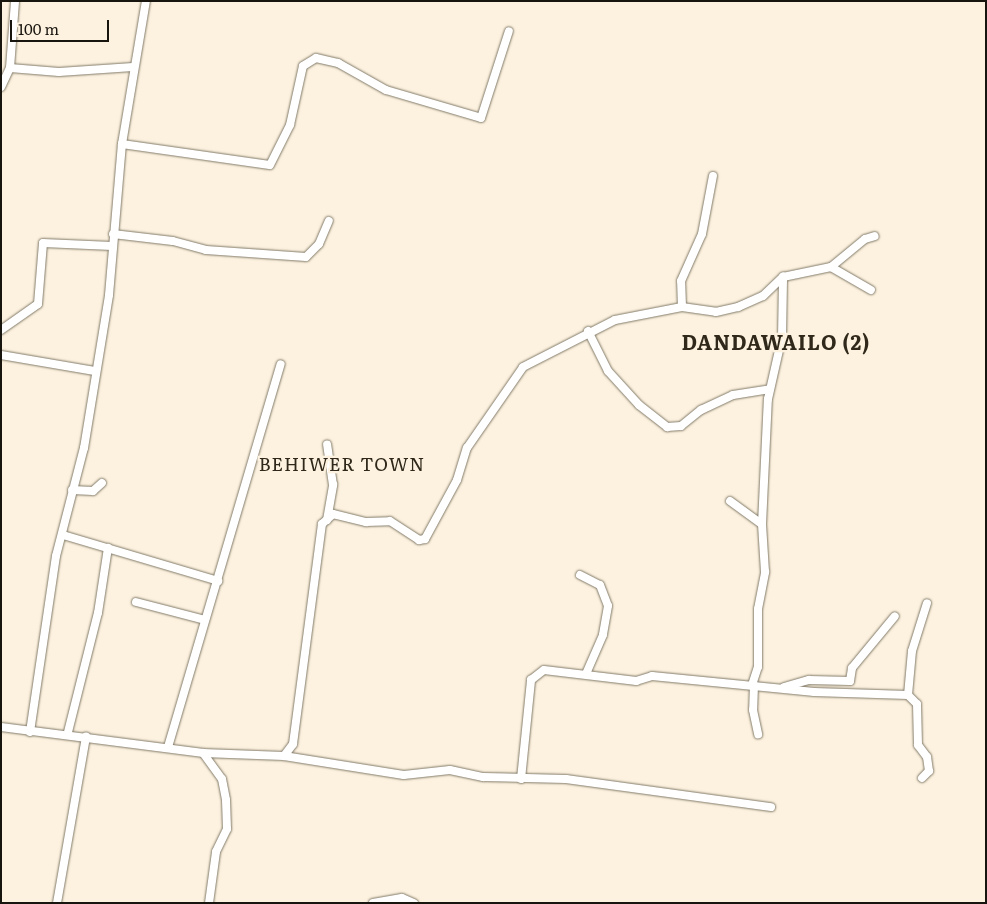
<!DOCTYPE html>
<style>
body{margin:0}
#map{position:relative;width:987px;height:904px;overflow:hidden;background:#fcf2df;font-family:Literata,serif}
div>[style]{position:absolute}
.roads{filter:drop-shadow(0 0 1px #827968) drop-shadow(0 0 1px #827968)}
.street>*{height:8px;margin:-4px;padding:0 4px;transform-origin:4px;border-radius:4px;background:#fff}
span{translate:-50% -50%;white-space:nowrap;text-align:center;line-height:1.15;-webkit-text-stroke:4.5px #fcf2df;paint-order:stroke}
.quarter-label{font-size:18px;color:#30281a;letter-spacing:1px}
.district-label{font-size:20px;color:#30281a;font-weight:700;letter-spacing:1px}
.frame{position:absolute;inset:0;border:2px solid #18140e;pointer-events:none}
.scale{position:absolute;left:10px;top:20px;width:99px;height:22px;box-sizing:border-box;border:2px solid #18140e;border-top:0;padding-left:6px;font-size:15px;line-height:18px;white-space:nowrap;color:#18140e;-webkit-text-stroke:4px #fcf2df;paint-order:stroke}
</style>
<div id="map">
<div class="roads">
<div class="street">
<div style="left:10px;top:68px;width:49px;rotate:4.7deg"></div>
<div style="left:59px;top:72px;width:74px;rotate:-3.9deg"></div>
<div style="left:1px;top:87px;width:21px;rotate:-65deg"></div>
<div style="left:10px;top:68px;width:67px;rotate:-85.7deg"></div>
<div style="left:122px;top:144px;width:149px;rotate:8.1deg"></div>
<div style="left:270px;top:165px;width:45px;rotate:-63.4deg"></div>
<div style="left:290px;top:125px;width:60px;rotate:-77.6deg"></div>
<div style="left:303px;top:66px;width:15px;rotate:-32deg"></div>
<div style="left:316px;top:58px;width:23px;rotate:13deg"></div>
<div style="left:338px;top:63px;width:55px;rotate:29.4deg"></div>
<div style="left:386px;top:90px;width:99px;rotate:16.4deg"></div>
<div style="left:481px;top:118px;width:91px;rotate:-72.2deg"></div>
<div style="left:113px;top:234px;width:60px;rotate:6.7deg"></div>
<div style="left:173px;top:241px;width:34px;rotate:15deg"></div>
<div style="left:206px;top:250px;width:100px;rotate:4deg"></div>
<div style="left:306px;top:257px;width:18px;rotate:-45deg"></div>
<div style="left:319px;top:244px;width:25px;rotate:-67deg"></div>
<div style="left:831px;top:267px;width:46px;rotate:29.9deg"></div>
<div style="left:682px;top:307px;width:34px;rotate:8deg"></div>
<div style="left:716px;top:312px;width:23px;rotate:-13deg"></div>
<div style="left:738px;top:307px;width:27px;rotate:-24deg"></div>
<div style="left:763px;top:296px;width:28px;rotate:-44deg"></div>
<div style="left:783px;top:277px;width:49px;rotate:-11.8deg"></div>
<div style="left:831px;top:267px;width:44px;rotate:-39.5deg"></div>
<div style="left:865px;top:239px;width:10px;rotate:-17deg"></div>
<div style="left:1px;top:330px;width:45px;rotate:-35.1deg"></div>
<div style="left:38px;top:304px;width:61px;rotate:-85.3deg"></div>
<div style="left:43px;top:243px;width:69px;rotate:2.5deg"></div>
<div style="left:588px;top:331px;width:45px;rotate:63.4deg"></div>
<div style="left:608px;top:371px;width:46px;rotate:47.6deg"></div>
<div style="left:639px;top:405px;width:36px;rotate:38deg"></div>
<div style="left:667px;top:427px;width:14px;rotate:-4deg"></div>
<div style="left:681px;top:426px;width:26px;rotate:-39deg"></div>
<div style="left:701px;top:410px;width:35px;rotate:-25deg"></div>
<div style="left:733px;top:395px;width:36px;rotate:-9deg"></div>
<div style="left:1px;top:355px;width:95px;rotate:9.7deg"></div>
<div style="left:72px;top:490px;width:21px;rotate:3deg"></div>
<div style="left:93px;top:491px;width:12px;rotate:-42deg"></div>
<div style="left:730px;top:501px;width:39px;rotate:36deg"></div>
<div style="left:327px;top:520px;width:36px;rotate:-80deg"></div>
<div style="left:333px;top:485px;width:41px;rotate:-98.3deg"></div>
<div style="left:63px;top:535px;width:162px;rotate:16.5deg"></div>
<div style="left:580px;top:575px;width:22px;rotate:27deg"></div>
<div style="left:600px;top:585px;width:22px;rotate:69deg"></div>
<div style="left:608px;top:606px;width:29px;rotate:100deg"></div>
<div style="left:603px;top:635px;width:43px;rotate:113.6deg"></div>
<div style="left:136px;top:602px;width:71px;rotate:14.6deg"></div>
<div style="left:752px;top:685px;width:19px;rotate:-72deg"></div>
<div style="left:758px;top:667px;width:58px;rotate:-90deg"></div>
<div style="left:758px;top:609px;width:38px;rotate:-79deg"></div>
<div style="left:765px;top:572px;width:48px;rotate:-93.6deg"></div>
<div style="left:762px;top:524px;width:125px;rotate:-87.3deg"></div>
<div style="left:768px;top:399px;width:64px;rotate:-77.3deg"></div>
<div style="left:782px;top:337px;width:60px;rotate:-89deg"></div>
<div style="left:754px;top:685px;width:25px;rotate:92deg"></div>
<div style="left:753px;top:710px;width:25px;rotate:78deg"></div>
<div style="left:784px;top:687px;width:26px;rotate:-16deg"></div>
<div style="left:809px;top:680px;width:41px;rotate:1.4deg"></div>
<div style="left:850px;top:681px;width:13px;rotate:-81deg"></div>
<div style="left:852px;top:668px;width:67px;rotate:-50.4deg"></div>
<div style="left:1px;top:727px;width:204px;rotate:7.3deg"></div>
<div style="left:203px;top:753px;width:81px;rotate:2.1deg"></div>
<div style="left:284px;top:756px;width:121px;rotate:9deg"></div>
<div style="left:404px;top:775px;width:46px;rotate:-6.2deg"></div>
<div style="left:450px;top:770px;width:34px;rotate:12deg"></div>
<div style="left:483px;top:777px;width:83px;rotate:1.4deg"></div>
<div style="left:566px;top:779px;width:207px;rotate:7.8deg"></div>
<div style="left:30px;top:732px;width:178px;rotate:-81.6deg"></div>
<div style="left:56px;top:556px;width:112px;rotate:-75.5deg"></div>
<div style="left:84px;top:448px;width:155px;rotate:-80.7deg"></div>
<div style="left:109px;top:295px;width:152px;rotate:-85.1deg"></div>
<div style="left:122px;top:144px;width:145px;rotate:-80.5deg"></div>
<div style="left:68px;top:732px;width:123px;rotate:-75.9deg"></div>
<div style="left:98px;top:613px;width:66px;rotate:-81.3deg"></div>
<div style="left:168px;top:747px;width:399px;rotate:-73.6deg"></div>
<div style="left:203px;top:753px;width:32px;rotate:54deg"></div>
<div style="left:222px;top:779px;width:21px;rotate:79deg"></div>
<div style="left:226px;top:800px;width:29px;rotate:88deg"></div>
<div style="left:227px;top:829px;width:25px;rotate:116deg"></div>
<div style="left:216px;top:852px;width:51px;rotate:97.8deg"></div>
<div style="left:284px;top:756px;width:15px;rotate:-53deg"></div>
<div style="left:293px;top:744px;width:222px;rotate:-82.5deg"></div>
<div style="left:322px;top:524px;width:15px;rotate:-42deg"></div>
<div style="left:333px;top:514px;width:34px;rotate:14deg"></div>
<div style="left:366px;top:522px;width:24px;rotate:-2deg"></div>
<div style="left:390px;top:521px;width:35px;rotate:33deg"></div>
<div style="left:419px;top:540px;width:6px;rotate:-9deg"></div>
<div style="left:425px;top:539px;width:67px;rotate:-61.5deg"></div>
<div style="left:457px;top:480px;width:34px;rotate:-73deg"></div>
<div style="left:467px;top:448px;width:98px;rotate:-55.3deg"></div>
<div style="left:523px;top:367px;width:103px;rotate:-27.1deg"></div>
<div style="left:615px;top:320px;width:68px;rotate:-11deg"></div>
<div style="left:682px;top:307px;width:26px;rotate:-92deg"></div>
<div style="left:681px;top:281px;width:51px;rotate:-65.9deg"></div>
<div style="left:702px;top:234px;width:59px;rotate:-79.3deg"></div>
<div style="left:922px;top:778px;width:10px;rotate:-45deg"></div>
<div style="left:929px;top:771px;width:14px;rotate:-98deg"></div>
<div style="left:927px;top:757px;width:15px;rotate:-127deg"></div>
<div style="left:918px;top:745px;width:41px;rotate:-91.4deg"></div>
<div style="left:917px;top:704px;width:13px;rotate:-135deg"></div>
<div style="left:908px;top:695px;width:44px;rotate:-84.8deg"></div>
<div style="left:912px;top:651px;width:50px;rotate:-72.6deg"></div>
<div style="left:521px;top:779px;width:100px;rotate:-84.2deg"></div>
<div style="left:531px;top:680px;width:16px;rotate:-38deg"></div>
<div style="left:544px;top:670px;width:93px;rotate:6.8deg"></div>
<div style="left:636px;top:681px;width:17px;rotate:-17deg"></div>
<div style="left:652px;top:676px;width:163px;rotate:5.6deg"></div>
<div style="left:814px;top:692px;width:94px;rotate:1.8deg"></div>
<div style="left:57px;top:903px;width:169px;rotate:-80.1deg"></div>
<div style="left:373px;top:903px;width:29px;rotate:-10deg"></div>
<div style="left:402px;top:898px;width:13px;rotate:23deg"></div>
</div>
</div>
<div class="quarter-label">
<span style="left:342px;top:464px">BEHIWER TOWN</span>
</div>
<div class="district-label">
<span style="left:776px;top:341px">DANDAWAILO (2)</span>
</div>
<div class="frame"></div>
<div class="scale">100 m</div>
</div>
